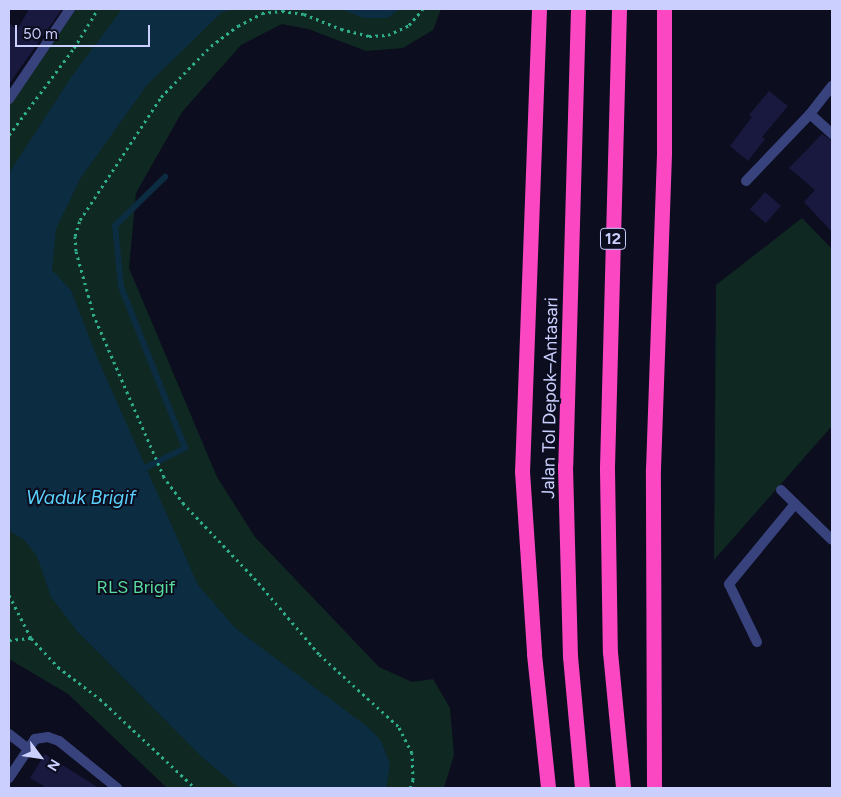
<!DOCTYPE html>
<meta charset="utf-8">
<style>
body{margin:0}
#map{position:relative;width:841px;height:797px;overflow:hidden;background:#0c0d1e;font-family:Figtree,sans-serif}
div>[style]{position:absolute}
.green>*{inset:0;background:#0f2822}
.water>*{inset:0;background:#0c2c42}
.stream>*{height:5.5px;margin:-2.75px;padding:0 2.75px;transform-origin:2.75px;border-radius:2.75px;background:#0c2c42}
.building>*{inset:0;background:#19193f;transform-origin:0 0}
.path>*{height:3px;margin-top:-1.5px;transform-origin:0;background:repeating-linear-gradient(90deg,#2fae8c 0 2.5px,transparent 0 6.5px)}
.street>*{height:10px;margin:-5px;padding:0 5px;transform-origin:5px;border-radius:5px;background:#38437d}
.highway>*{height:15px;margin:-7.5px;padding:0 7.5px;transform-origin:7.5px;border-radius:7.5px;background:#fc47c3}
span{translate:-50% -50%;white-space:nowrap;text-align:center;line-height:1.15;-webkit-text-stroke:4px #0c0d1e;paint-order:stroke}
.shield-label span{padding:1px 4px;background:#0c0d1e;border:1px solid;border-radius:4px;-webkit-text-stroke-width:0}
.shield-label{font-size:16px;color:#cacffe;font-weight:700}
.street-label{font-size:18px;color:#cacffe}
.park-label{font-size:18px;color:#58dca0}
.water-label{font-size:19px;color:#5ad2fc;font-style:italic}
.frame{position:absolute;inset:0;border:10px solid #cacffe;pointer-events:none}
.north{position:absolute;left:15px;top:732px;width:50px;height:50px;-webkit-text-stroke:4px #0c0d1e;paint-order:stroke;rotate:121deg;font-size:14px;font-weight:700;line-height:20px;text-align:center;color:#cacffe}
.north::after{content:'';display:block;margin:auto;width:18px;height:22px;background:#cacffe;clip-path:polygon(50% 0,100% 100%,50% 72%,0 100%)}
.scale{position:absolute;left:15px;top:25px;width:135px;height:22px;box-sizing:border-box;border:2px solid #cacffe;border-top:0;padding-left:6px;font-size:15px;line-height:18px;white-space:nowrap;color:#cacffe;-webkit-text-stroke:4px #0c0d1e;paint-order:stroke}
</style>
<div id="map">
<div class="green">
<div style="clip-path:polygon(76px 9px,441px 9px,433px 30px,403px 48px,366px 51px,308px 29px,282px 24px,241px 45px,182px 112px,136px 193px,129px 268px,217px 477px,255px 537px,379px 667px,412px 682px,433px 679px,450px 708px,454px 755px,444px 788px,167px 788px,68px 694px,9px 659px,9px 104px)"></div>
<div style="clip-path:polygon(802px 218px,832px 249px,832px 426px,714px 560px,716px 285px)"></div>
</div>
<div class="water">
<div style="clip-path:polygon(122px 9px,232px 9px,221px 13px,147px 85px,80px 179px,56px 229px,52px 270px,71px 290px,96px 355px,198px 585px,235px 628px,369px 728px,381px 741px,390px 764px,386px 788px,239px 788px,202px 757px,77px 631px,51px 597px,37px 556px,23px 539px,9px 531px,9px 173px,72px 76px)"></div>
<div style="clip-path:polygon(341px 9px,399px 9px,388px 18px,363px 18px)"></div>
</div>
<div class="stream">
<div style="left:145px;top:468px;width:45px;rotate:-26.6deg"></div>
<div style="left:185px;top:448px;width:173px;rotate:-111.7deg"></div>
<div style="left:121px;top:287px;width:61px;rotate:-95.6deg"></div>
<div style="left:115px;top:226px;width:70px;rotate:-44.4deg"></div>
</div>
<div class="building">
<div style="clip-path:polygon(29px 9px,62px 9px,9px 84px,9px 23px,17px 30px)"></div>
<div style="clip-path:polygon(769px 91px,788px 106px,762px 137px,765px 139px,748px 161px,730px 146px,752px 117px,749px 115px)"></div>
<div style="clip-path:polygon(822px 134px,832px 141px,832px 232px,804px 202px,815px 190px,789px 168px)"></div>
<div style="left:765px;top:192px;width:21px;height:23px;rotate:41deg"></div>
<div style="clip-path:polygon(45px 754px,99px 788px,47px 788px,30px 778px)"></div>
</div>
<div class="path">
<div style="left:9px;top:135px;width:109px;rotate:-53.2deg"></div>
<div style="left:74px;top:48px;width:46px;rotate:-58.4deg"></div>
<div style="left:9px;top:595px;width:48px;rotate:62.9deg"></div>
<div style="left:31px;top:638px;width:40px;rotate:47deg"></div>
<div style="left:58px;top:667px;width:53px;rotate:37.3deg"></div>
<div style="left:100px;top:699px;width:130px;rotate:43.1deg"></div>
<div style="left:9px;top:640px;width:22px;rotate:-5deg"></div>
<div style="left:410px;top:788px;width:9px;rotate:-69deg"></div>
<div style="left:413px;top:780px;width:27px;rotate:-92deg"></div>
<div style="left:412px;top:753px;width:30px;rotate:-117deg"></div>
<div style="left:398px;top:726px;width:107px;rotate:-137.7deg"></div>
<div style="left:319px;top:654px;width:97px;rotate:-130.4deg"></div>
<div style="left:256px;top:580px;width:105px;rotate:-133.5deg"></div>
<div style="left:184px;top:504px;width:34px;rotate:-127deg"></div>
<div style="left:164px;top:477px;width:176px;rotate:-113.5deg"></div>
<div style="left:94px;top:316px;width:67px;rotate:-105.5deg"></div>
<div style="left:76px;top:251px;width:15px;rotate:-94deg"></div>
<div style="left:75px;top:236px;width:17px;rotate:-73deg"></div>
<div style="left:80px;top:220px;width:147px;rotate:-56.6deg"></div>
<div style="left:161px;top:97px;width:71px;rotate:-45.6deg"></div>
<div style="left:211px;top:46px;width:34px;rotate:-37deg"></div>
<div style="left:238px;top:26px;width:27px;rotate:-28deg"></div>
<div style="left:262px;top:13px;width:20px;rotate:-6deg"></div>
<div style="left:282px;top:11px;width:22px;rotate:8deg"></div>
<div style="left:304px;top:14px;width:40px;rotate:22deg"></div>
<div style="left:341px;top:29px;width:29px;rotate:14deg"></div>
<div style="left:369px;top:36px;width:19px;rotate:-3deg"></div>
<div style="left:388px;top:35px;width:23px;rotate:-25deg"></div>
<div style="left:409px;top:25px;width:21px;rotate:-49deg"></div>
</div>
<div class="street">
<div style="left:9px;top:99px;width:109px;rotate:-55.9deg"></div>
<div style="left:810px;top:114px;width:30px;rotate:42deg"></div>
<div style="left:746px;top:181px;width:93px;rotate:-46.3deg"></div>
<div style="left:810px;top:114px;width:36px;rotate:-52deg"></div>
<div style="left:781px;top:490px;width:71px;rotate:44.4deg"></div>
<div style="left:757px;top:642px;width:64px;rotate:-115.8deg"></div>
<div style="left:729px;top:584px;width:104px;rotate:-50.5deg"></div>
<div style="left:9px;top:734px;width:23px;rotate:38deg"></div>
<div style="left:9px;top:778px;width:47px;rotate:-56.3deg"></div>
<div style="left:35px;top:739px;width:13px;rotate:-9deg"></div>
<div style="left:48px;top:737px;width:12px;rotate:20deg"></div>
<div style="left:59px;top:741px;width:75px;rotate:39deg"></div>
</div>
<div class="highway">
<div style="left:539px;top:9px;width:462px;rotate:92.1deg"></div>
<div style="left:522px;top:471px;width:183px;rotate:86.2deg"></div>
<div style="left:534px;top:654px;width:135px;rotate:84deg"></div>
<div style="left:578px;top:9px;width:457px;rotate:91.6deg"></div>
<div style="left:565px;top:466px;width:190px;rotate:88.5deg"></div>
<div style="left:570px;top:656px;width:133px;rotate:84.8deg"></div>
<div style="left:619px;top:9px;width:460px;rotate:91.5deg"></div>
<div style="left:607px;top:469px;width:183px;rotate:89.1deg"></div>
<div style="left:610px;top:652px;width:137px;rotate:84.5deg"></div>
<div style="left:654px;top:788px;width:319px;rotate:-90.2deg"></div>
<div style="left:653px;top:469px;width:317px;rotate:-88deg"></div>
<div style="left:664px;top:152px;width:143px;rotate:-90deg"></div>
</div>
<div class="shield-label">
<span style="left:613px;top:239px">12</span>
</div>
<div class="street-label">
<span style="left:550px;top:398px;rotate:-89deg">Jalan Tol Depok–Antasari</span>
</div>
<div class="park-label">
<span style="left:136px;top:587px">RLS Brigif</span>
</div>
<div class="water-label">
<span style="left:81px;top:498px">Waduk Brigif</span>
</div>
<div class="frame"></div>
<div class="north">N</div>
<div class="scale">50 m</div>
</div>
